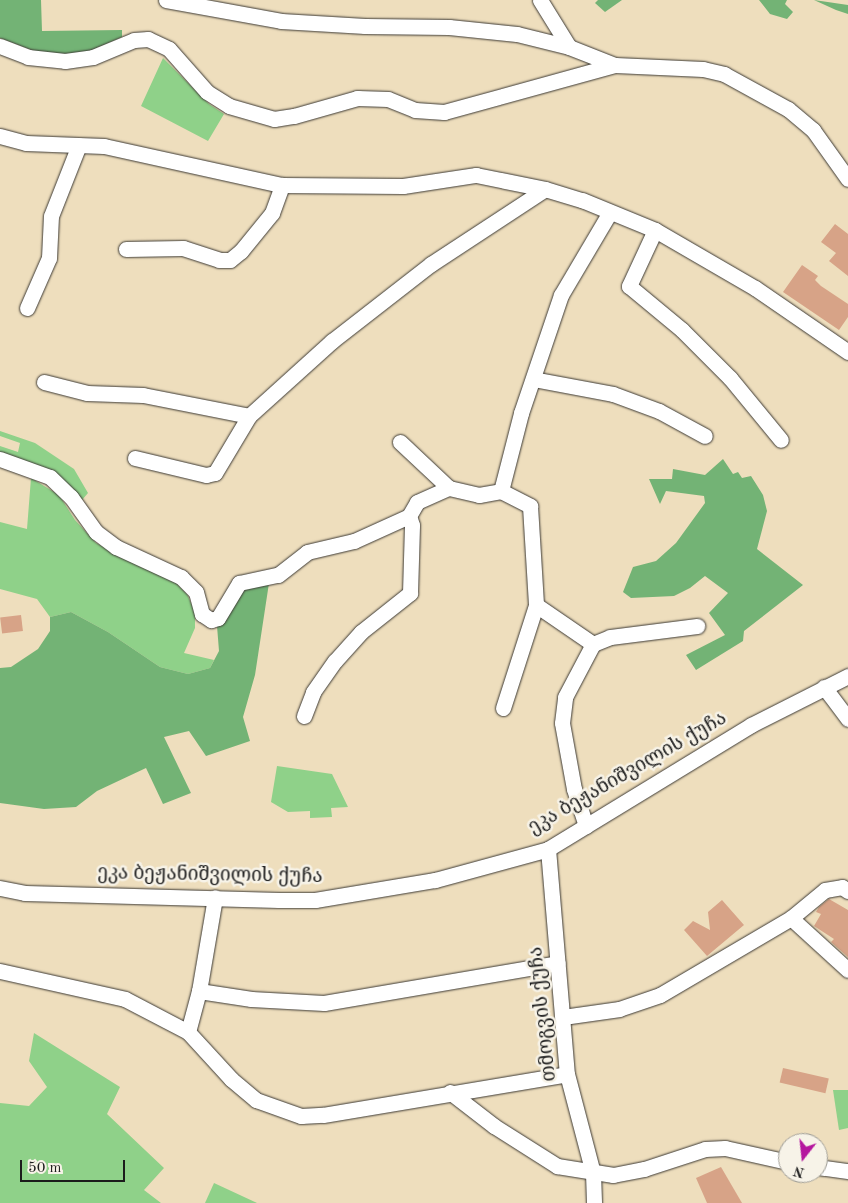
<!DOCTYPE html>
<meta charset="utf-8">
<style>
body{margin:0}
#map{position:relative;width:848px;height:1203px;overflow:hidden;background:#eedebd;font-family:"Old Standard TT","Noto Serif Georgian",serif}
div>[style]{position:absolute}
.green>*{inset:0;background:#8fd189}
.forest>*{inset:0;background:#73b375}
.building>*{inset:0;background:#d7a387;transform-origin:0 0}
.roads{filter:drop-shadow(0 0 1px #3c3934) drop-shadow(0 0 1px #3c3934)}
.minor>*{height:15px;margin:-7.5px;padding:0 7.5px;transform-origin:7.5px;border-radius:7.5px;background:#fff}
span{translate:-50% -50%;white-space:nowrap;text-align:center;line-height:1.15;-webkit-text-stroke:5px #f7f3e8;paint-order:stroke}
.street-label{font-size:19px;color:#1c1c1c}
.north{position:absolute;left:778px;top:1133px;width:50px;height:50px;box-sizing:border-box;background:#f7f3e8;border:1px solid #9f9d96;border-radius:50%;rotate:196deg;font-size:14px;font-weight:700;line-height:20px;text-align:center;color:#1c1c1c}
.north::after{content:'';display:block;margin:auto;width:18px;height:22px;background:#b5179e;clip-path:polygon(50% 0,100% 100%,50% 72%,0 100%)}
.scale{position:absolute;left:20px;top:1160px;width:105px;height:22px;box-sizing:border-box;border:2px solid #1c1c1c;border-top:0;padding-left:6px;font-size:15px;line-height:18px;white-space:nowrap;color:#1c1c1c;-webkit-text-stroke:4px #f7f3e8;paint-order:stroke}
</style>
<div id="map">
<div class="green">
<div style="clip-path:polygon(163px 58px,209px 104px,224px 114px,208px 141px,141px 106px)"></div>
<div style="clip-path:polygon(0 431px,35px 443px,74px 469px,88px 493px,82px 500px,0 453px,0 446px,18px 452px,20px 443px,0 436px)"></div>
<div style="clip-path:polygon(31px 478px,59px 495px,75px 520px,96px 543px,176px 583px,187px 594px,195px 612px,195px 628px,184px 653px,214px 660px,210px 668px,188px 674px,160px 667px,108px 632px,71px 612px,50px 617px,37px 599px,0 589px,0 522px,27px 529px)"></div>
<div style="clip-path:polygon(277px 766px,332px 774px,348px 807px,331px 808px,332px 817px,310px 818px,310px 811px,288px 812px,271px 802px)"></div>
<div style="clip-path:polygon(34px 1033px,120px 1087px,107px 1114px,164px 1168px,144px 1190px,161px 1203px,0 1203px,0 1103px,29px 1106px,47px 1087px,29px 1061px)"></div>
<div style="clip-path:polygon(833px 1090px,848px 1090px,848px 1128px,839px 1130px)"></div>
<div style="clip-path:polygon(214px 1183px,242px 1196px,257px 1203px,205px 1203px)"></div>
</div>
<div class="forest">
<div style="clip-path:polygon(0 0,41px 0,42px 31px,122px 30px,122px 37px,90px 51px,67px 56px,39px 53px,0 38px)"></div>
<div style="clip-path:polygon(598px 0,622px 0,605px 12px,595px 3px)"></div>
<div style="clip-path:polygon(759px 0,787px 0,785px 4px,793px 12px,787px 19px,770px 14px)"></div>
<div style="clip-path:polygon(814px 0,848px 5px,848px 14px,836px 10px)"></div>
<div style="clip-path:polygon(723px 459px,733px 474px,738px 472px,742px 478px,751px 476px,763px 495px,767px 511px,757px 549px,803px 585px,744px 631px,743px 641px,696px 670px,686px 655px,725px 635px,709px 613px,728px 593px,705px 576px,690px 588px,674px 596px,631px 598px,623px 592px,633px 567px,656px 561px,676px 543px,705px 503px,704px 496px,666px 491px,660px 504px,649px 479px,672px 479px,673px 469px,705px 475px)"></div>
<div style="clip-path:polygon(269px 583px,255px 675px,243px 717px,250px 741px,206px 756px,189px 731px,164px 737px,191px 793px,163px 804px,146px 768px,97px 791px,76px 807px,44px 809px,0 803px,0 668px,11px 667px,38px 649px,50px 631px,50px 617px,71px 612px,108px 632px,160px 667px,188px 674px,210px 668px,219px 651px,217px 626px,240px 585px)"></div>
</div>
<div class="building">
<div style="clip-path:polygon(835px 224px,848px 234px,848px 276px,829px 261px,836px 253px,821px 242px)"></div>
<div style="clip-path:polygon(802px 265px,818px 276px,815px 280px,821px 286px,848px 304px,848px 317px,839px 330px,783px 292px)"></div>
<div style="left:21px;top:615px;width:16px;height:21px;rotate:83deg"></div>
<div style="clip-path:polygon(829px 899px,848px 910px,848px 957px,831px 942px,834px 939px,814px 926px,821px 914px,816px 912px,819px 907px)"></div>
<div style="clip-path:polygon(722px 900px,744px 925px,707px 956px,684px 930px,693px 921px,710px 930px,708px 912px)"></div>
<div style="left:783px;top:1068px;width:47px;height:15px;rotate:13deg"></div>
<div style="clip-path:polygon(721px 1167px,742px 1203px,707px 1203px,696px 1178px)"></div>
</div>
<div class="roads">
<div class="minor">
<div style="left:166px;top:0;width:117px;rotate:10.3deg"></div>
<div style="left:281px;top:21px;width:84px;rotate:3.4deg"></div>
<div style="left:365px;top:26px;width:84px;rotate:0.7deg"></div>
<div style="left:449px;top:27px;width:68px;rotate:5.9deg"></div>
<div style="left:517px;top:34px;width:54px;rotate:14deg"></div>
<div style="left:569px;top:47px;width:49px;rotate:21.4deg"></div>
<div style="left:540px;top:0;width:55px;rotate:58.3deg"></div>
<div style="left:0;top:46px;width:30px;rotate:21deg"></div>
<div style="left:28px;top:57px;width:37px;rotate:6deg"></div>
<div style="left:65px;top:61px;width:28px;rotate:-8deg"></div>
<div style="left:93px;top:57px;width:44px;rotate:-22.5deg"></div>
<div style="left:134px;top:40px;width:14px;rotate:-4deg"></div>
<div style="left:148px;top:39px;width:23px;rotate:25deg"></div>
<div style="left:169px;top:49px;width:57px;rotate:48.5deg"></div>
<div style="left:207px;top:92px;width:26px;rotate:32deg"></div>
<div style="left:229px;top:106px;width:47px;rotate:16.1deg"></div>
<div style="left:274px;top:119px;width:20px;rotate:-9deg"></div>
<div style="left:294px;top:116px;width:66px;rotate:-15.9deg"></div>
<div style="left:357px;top:98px;width:31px;rotate:2deg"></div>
<div style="left:388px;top:99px;width:29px;rotate:22deg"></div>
<div style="left:415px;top:110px;width:29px;rotate:4deg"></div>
<div style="left:444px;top:112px;width:177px;rotate:-15.4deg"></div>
<div style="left:615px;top:65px;width:88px;rotate:2.6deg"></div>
<div style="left:703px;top:69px;width:22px;rotate:13deg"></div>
<div style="left:724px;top:74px;width:73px;rotate:28.7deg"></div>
<div style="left:788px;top:109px;width:33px;rotate:40deg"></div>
<div style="left:813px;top:130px;width:60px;rotate:54.5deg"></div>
<div style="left:0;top:136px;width:27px;rotate:15deg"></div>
<div style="left:26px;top:143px;width:78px;rotate:2.2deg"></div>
<div style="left:104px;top:146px;width:182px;rotate:12.4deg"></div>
<div style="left:282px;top:185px;width:121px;rotate:0.5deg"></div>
<div style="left:403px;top:186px;width:74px;rotate:-8.6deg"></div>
<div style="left:476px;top:175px;width:70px;rotate:11.5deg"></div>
<div style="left:545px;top:189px;width:39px;rotate:17deg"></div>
<div style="left:582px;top:200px;width:79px;rotate:22.3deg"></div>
<div style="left:655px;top:230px;width:116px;rotate:30.1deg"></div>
<div style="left:755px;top:288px;width:113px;rotate:34.5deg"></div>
<div style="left:655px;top:230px;width:62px;rotate:114.9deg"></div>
<div style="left:629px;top:286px;width:69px;rotate:39.7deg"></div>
<div style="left:682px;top:330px;width:68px;rotate:45deg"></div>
<div style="left:730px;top:378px;width:80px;rotate:50.6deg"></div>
<div style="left:126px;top:249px;width:57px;rotate:-1deg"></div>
<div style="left:183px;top:248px;width:38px;rotate:18deg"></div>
<div style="left:219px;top:260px;width:11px"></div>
<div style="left:230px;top:260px;width:14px;rotate:-39deg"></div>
<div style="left:241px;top:251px;width:49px;rotate:-50.8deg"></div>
<div style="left:272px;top:213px;width:30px;rotate:-70deg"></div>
<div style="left:27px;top:308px;width:55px;rotate:-66.3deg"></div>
<div style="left:49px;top:258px;width:42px;rotate:-87.3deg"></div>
<div style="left:51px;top:216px;width:76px;rotate:-68.5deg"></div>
<div style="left:533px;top:379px;width:81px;rotate:10.6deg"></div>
<div style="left:613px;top:394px;width:49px;rotate:20.3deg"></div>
<div style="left:659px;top:411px;width:52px;rotate:28.5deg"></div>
<div style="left:44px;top:382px;width:44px;rotate:14.3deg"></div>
<div style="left:87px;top:393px;width:56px;rotate:2deg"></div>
<div style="left:143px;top:395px;width:108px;rotate:11.2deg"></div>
<div style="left:400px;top:442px;width:67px;rotate:43.2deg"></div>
<div style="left:449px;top:488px;width:31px;rotate:13deg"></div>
<div style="left:479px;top:495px;width:22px;rotate:-10deg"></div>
<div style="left:501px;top:491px;width:33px;rotate:27deg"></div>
<div style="left:530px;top:506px;width:99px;rotate:86.5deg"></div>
<div style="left:536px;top:605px;width:69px;rotate:34.4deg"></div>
<div style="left:593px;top:644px;width:18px;rotate:-22deg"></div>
<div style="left:610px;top:637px;width:88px;rotate:-7.2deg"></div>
<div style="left:135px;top:458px;width:73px;rotate:13.5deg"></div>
<div style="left:206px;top:475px;width:9px;rotate:-13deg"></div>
<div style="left:215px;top:473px;width:66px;rotate:-59.2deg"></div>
<div style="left:249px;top:416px;width:112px;rotate:-42.1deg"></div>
<div style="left:332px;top:341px;width:125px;rotate:-37.9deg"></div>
<div style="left:431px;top:264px;width:136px;rotate:-33.3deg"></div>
<div style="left:0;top:459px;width:53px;rotate:19.8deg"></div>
<div style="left:50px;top:477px;width:29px;rotate:44deg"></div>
<div style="left:71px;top:497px;width:43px;rotate:54.5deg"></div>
<div style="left:96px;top:532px;width:25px;rotate:37deg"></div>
<div style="left:116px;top:547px;width:72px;rotate:24.8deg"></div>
<div style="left:181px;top:577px;width:21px;rotate:45deg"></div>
<div style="left:196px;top:592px;width:23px;rotate:75deg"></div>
<div style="left:202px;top:614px;width:11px;rotate:34deg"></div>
<div style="left:211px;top:620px;width:7px;rotate:-16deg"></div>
<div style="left:218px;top:618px;width:41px;rotate:-59deg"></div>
<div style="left:239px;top:583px;width:40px;rotate:-12deg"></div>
<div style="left:278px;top:575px;width:37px;rotate:-38deg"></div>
<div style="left:307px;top:552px;width:48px;rotate:-13.2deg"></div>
<div style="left:354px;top:541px;width:60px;rotate:-24.4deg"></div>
<div style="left:409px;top:516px;width:16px;rotate:-60deg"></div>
<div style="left:417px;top:502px;width:35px;rotate:-24deg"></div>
<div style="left:501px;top:491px;width:81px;rotate:-75.6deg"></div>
<div style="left:521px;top:413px;width:125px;rotate:-71.3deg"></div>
<div style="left:561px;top:295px;width:96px;rotate:-59.4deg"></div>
<div style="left:824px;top:687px;width:40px;rotate:53deg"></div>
<div style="left:503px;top:708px;width:108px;rotate:-72.2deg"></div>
<div style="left:304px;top:716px;width:26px;rotate:-69deg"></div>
<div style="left:313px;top:692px;width:38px;rotate:-55deg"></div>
<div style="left:335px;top:661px;width:39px;rotate:-48deg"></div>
<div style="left:361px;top:632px;width:63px;rotate:-38.5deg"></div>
<div style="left:410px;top:593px;width:68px;rotate:-88.3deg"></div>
<div style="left:412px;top:525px;width:9px;rotate:-108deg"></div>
<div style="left:586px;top:826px;width:39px;rotate:-108deg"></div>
<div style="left:574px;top:789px;width:67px;rotate:-100.3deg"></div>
<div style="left:562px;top:723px;width:26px;rotate:-83deg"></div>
<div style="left:565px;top:697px;width:60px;rotate:-62.2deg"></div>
<div style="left:548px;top:849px;width:226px;rotate:85.2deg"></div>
<div style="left:567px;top:1074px;width:102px;rotate:75.3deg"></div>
<div style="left:593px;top:1173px;width:30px;rotate:88deg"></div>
<div style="left:0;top:888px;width:25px;rotate:11deg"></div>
<div style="left:25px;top:893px;width:254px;rotate:1.6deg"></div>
<div style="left:279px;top:900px;width:36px"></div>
<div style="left:315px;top:900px;width:122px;rotate:-9.5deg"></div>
<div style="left:435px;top:880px;width:117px;rotate:-15.3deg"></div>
<div style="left:548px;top:849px;width:238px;rotate:-31.4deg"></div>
<div style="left:751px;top:725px;width:109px;rotate:-26.8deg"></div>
<div style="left:791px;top:918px;width:77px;rotate:42.4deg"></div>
<div style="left:0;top:971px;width:128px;rotate:12.6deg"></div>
<div style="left:125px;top:999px;width:71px;rotate:27.6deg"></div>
<div style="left:188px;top:1032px;width:64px;rotate:47.5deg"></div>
<div style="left:231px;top:1079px;width:33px;rotate:40deg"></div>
<div style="left:256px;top:1100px;width:48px;rotate:19.6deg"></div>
<div style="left:301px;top:1116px;width:22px;rotate:-3deg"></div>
<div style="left:323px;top:1115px;width:247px;rotate:-9.5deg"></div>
<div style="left:199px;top:991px;width:53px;rotate:8.7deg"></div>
<div style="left:251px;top:999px;width:73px;rotate:3.1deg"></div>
<div style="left:324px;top:1003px;width:237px;rotate:-9.7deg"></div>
<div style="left:563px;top:1017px;width:57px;rotate:-8.1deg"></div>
<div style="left:619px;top:1009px;width:43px;rotate:-18.9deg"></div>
<div style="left:660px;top:995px;width:152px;rotate:-30.4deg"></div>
<div style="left:791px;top:918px;width:44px;rotate:-39.5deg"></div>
<div style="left:825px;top:890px;width:17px;rotate:-10deg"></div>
<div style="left:842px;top:887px;width:7px;rotate:34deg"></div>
<div style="left:188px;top:1032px;width:42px;rotate:-75deg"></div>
<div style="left:199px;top:991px;width:95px;rotate:-80.3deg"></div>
<div style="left:450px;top:1092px;width:56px;rotate:37.7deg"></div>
<div style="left:494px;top:1126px;width:75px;rotate:32.4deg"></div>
<div style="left:557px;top:1166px;width:57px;rotate:9.1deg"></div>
<div style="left:613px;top:1175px;width:32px;rotate:-11deg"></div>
<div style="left:644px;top:1169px;width:64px;rotate:-18.2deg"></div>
<div style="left:705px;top:1149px;width:20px;rotate:-3deg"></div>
<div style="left:725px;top:1148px;width:65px;rotate:12.5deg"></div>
<div style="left:818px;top:1167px;width:30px;rotate:8deg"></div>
</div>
</div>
<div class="street-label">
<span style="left:628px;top:774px;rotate:-30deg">ეკა ბეჟანიშვილის ქუჩა</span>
<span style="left:210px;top:876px;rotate:1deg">ეკა ბეჟანიშვილის ქუჩა</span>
<span style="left:544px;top:1014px;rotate:-96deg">თმოგვის ქუჩა</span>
</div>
<div class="north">N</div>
<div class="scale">50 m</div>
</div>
